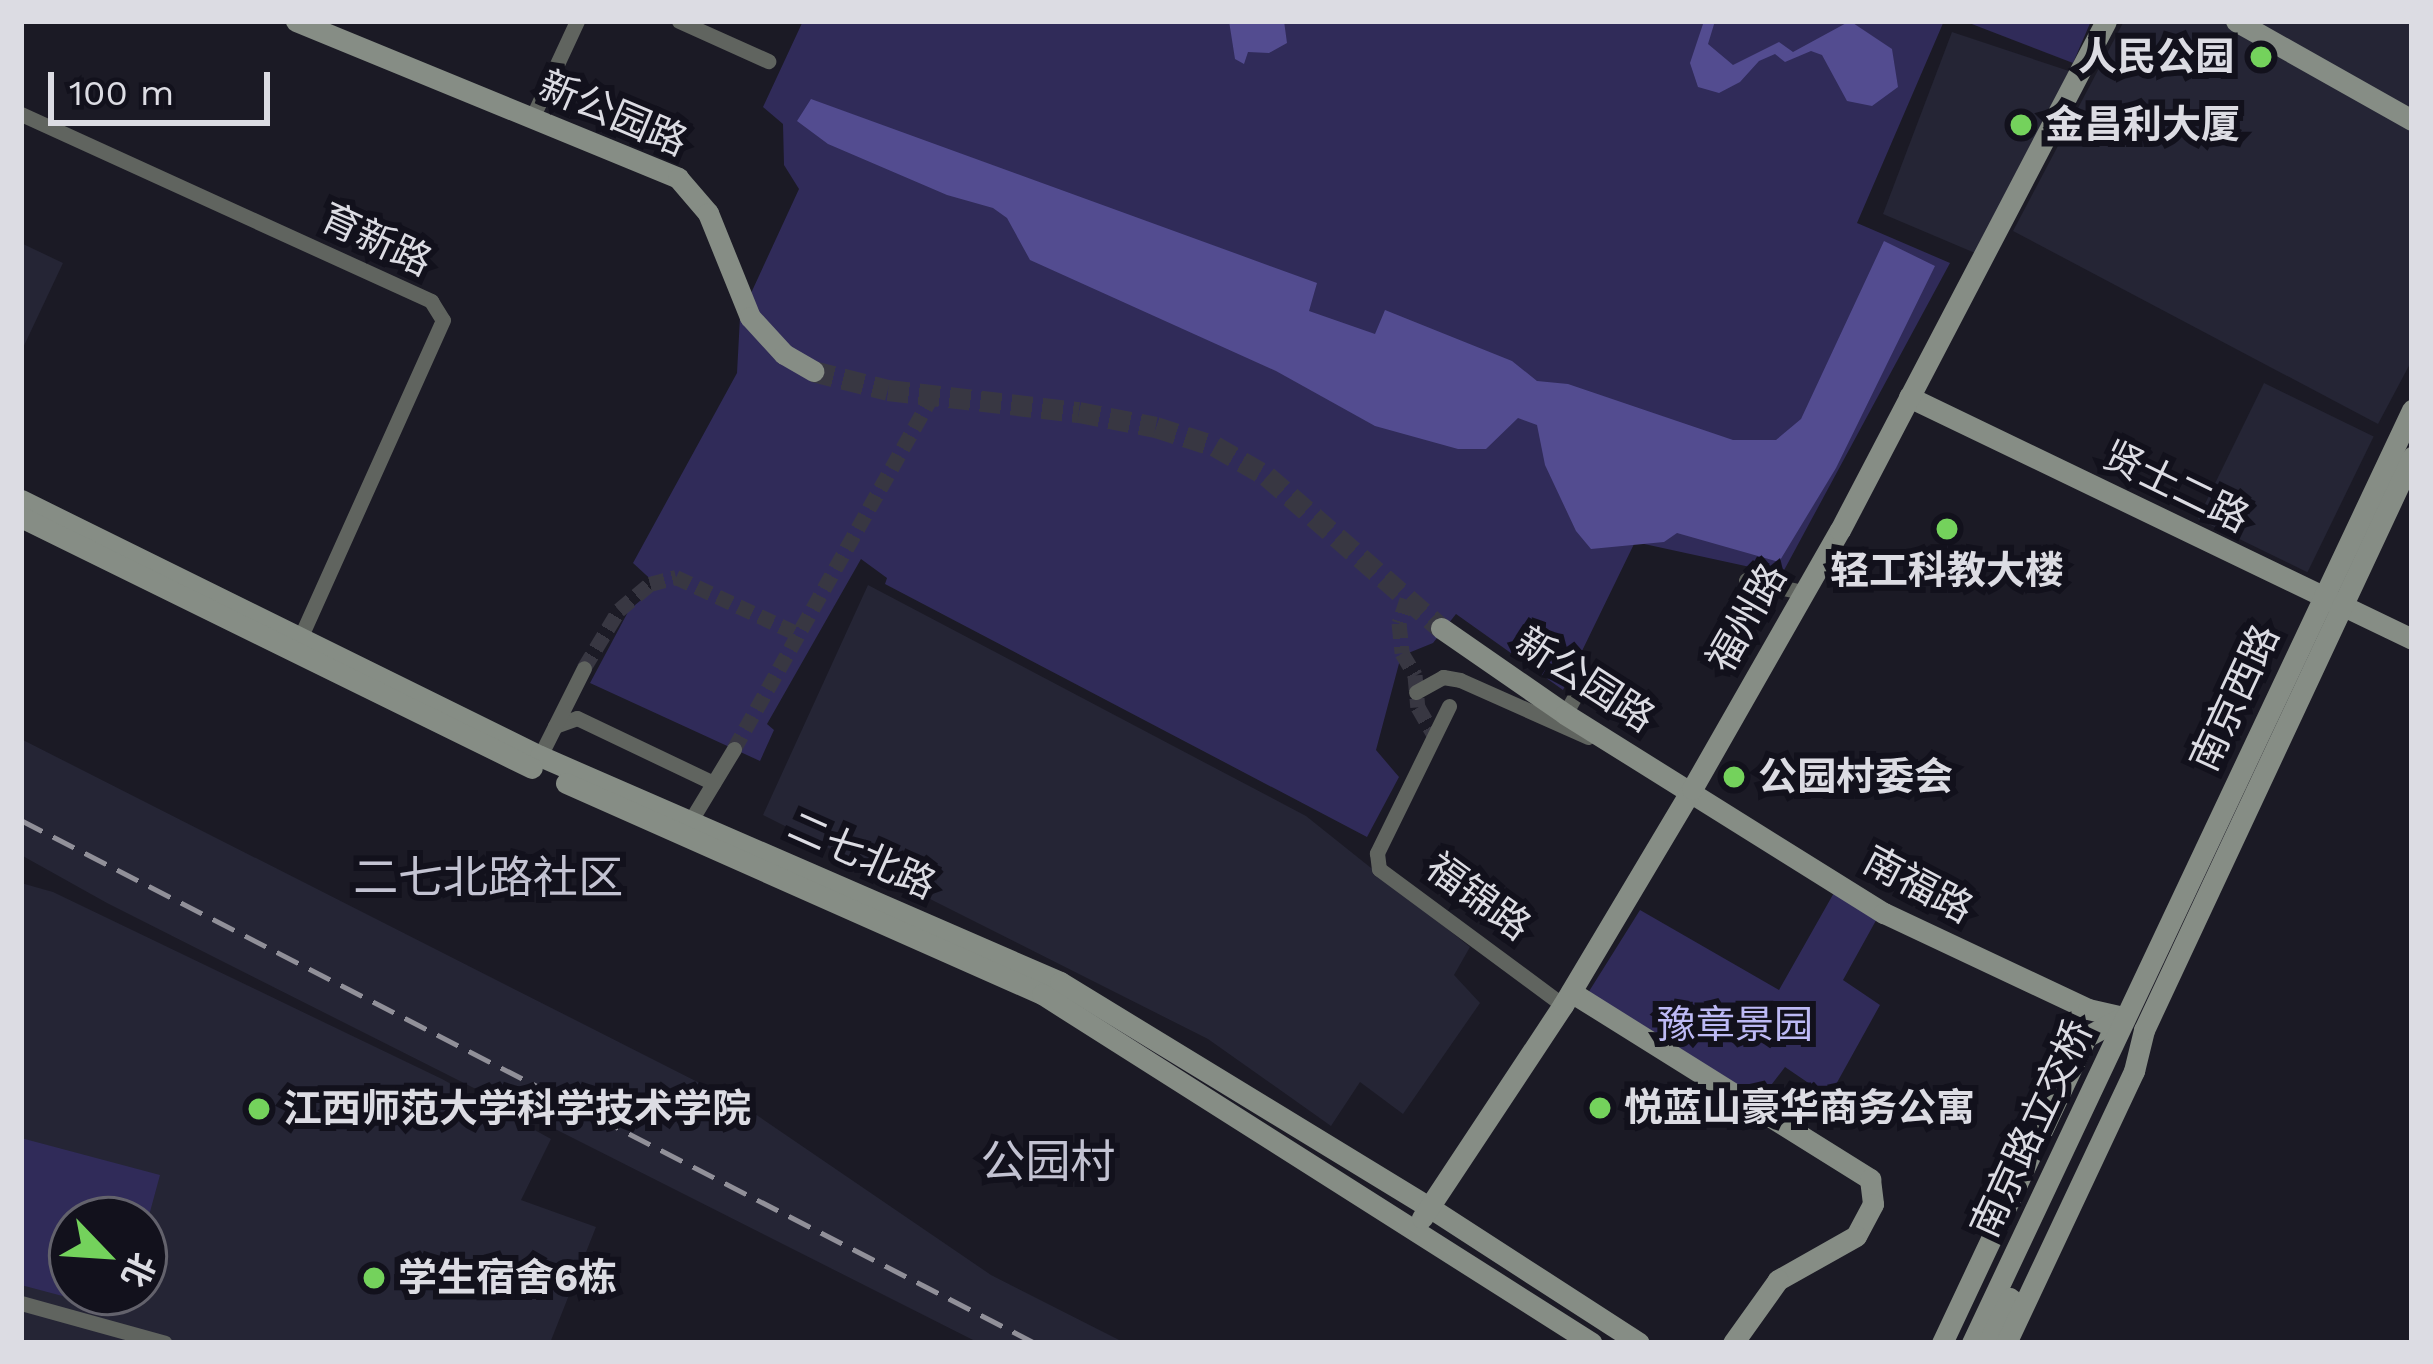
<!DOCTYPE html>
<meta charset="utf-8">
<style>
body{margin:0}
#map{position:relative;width:2433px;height:1364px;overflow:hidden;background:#1b1a25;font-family:"Work Sans","Noto Sans SC",sans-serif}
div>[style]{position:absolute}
.built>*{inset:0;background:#252535;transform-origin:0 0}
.green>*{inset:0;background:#302b59}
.water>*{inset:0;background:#534c90}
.street-tunnel>*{height:15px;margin-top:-7.5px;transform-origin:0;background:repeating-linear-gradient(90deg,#383742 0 15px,transparent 0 23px)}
.secondary-tunnel>*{height:21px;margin-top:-10.5px;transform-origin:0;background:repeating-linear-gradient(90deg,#383742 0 21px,transparent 0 31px)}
.street>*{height:15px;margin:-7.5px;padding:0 7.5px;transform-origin:7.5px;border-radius:7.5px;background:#60645f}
.secondary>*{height:21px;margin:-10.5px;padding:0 10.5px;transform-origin:10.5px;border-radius:10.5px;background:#868d85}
.rail>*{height:4.5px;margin-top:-2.25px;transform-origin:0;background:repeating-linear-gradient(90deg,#919099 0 24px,transparent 0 36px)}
.dots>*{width:33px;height:33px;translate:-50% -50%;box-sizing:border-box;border:6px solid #12111c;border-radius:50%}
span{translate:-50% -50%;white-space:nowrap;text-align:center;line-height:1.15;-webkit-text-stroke:12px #12111c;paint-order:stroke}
.poi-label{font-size:39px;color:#dcdce3;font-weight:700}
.right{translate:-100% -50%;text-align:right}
.left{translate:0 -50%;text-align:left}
.street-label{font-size:39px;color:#dcdce3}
.park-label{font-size:39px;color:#bdbaf5}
.quarter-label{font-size:45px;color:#c3c3d2}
.frame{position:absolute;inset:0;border:24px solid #dcdce3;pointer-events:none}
.north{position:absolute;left:48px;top:1196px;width:120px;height:120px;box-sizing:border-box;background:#12111c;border:3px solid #63626c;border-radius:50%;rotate:115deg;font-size:33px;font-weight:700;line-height:48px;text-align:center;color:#dcdce3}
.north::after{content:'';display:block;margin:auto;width:42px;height:54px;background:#74d25c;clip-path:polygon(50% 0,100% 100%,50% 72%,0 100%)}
.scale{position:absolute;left:48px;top:72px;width:222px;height:54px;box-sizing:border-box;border:6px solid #dcdce3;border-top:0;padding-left:15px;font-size:36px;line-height:42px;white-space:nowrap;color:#dcdce3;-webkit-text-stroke:9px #12111c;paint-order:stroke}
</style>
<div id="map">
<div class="built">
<div style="clip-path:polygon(2124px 21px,2412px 21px,2412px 360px,2378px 424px,2013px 231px)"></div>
<div style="clip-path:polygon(1952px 32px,2069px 71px,1975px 253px,1883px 214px)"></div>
<div style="clip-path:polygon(21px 243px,63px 263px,21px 352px)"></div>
<div style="left:2264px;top:383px;width:122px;height:151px;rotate:26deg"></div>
<div style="clip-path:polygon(868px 585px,1306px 816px,1470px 947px,1454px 975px,1480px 1003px,1403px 1114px,1360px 1082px,1331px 1126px,1208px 1039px,763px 815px)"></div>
<div style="clip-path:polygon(21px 739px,739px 1103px,991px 1275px,1125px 1343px,979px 1343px,107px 903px,21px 855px)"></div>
<div style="clip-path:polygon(evenodd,21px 883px,53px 892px,442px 1079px,551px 1139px,521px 1200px,596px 1227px,550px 1343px,21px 1343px,21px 883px,72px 1220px,144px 1220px,144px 1292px,72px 1292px,72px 1220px)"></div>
</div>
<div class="green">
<div style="clip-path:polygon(803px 21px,1944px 21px,1857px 223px,1950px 263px,1782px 574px,1635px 542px,1563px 690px,1456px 614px,1433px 643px,1401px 656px,1376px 750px,1399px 777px,1367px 837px,885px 584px,887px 578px,861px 559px,767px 724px,774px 730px,760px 761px,590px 683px,629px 610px,658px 586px,633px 563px,737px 373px,740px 317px,799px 189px,784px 165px,783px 124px,763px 107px)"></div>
<div style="clip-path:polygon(1964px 21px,2091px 21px,2073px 63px)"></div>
<div style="clip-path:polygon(1835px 891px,1879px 915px,1843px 980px,1880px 1005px,1829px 1097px,1785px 1067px,1759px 1101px,1588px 993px,1640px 910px,1779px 990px)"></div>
<div style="clip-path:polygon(21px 1138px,160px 1175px,144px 1234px,144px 1220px,72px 1220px,72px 1292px,128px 1292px,123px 1312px,21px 1285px)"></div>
</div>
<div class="water">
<div style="clip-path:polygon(1229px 21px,1284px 21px,1287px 43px,1269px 53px,1248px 52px,1244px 64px,1235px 59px)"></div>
<div style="clip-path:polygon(1704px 21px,1715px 21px,1708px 44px,1733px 65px,1779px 42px,1793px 52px,1850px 21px,1892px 49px,1898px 87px,1872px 106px,1847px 101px,1822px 55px,1811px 51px,1785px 62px,1775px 54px,1759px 61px,1740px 82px,1719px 93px,1698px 87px,1690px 63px)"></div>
<div style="clip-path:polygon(811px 99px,1317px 283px,1309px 311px,1375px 334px,1385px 310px,1512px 361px,1537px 381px,1568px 384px,1733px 440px,1776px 440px,1801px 419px,1884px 241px,1935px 266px,1836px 468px,1779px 562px,1677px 533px,1664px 542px,1591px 549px,1576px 531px,1545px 465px,1537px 425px,1518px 418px,1486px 449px,1458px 449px,1375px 426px,1276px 371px,1030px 260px,1007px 218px,993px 208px,947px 195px,828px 144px,797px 121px)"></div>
</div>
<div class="street-tunnel">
<div style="left:1407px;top:599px;width:25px;rotate:108deg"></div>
<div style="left:1399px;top:623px;width:30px;rotate:84deg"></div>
<div style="left:1402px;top:653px;width:26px;rotate:59deg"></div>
<div style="left:1415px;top:675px;width:32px;rotate:85deg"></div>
<div style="left:1418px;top:707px;width:34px;rotate:60deg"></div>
<div style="left:584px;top:668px;width:68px;rotate:-58.9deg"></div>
<div style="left:619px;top:610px;width:40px;rotate:-40deg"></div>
<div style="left:650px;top:584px;width:27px;rotate:-15deg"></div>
<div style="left:676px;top:577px;width:135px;rotate:25deg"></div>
<div style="left:734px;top:749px;width:406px;rotate:-60.7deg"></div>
</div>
<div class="secondary-tunnel">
<div style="left:813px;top:371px;width:77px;rotate:14.2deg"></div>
<div style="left:888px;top:390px;width:192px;rotate:6.6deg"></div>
<div style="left:1079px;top:412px;width:78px;rotate:11deg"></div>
<div style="left:1156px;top:427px;width:62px;rotate:17.9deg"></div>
<div style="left:1215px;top:446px;width:60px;rotate:30deg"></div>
<div style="left:1267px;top:476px;width:231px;rotate:41.1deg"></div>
</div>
<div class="street">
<div style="left:679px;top:21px;width:98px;rotate:24.2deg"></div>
<div style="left:21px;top:114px;width:451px;rotate:24.5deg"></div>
<div style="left:431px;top:301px;width:22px;rotate:58deg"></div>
<div style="left:443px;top:320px;width:349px;rotate:114.2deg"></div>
<div style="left:532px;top:118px;width:107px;rotate:-65.1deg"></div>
<div style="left:1746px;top:580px;width:57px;rotate:12.1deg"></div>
<div style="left:1416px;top:692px;width:31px;rotate:-29deg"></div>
<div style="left:1443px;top:677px;width:17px;rotate:10deg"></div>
<div style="left:1460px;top:680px;width:140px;rotate:24deg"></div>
<div style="left:1449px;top:706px;width:164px;rotate:116.1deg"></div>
<div style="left:1377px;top:853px;width:16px;rotate:83deg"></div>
<div style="left:1379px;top:869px;width:229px;rotate:36.5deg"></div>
<div style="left:1565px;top:714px;width:38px;rotate:-61deg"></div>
<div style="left:555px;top:726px;width:23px;rotate:-20deg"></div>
<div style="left:577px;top:718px;width:151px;rotate:25.5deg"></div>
<div style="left:540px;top:756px;width:98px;rotate:-63.4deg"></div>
<div style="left:691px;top:820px;width:83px;rotate:-58.8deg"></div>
<div style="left:21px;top:1303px;width:149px;rotate:15.5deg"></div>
</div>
<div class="secondary">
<div style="left:296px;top:21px;width:413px;rotate:22.3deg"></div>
<div style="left:678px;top:178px;width:46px;rotate:49.4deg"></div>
<div style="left:708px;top:213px;width:112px;rotate:68deg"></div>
<div style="left:750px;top:317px;width:50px;rotate:47.4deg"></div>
<div style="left:784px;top:354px;width:34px;rotate:30deg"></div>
<div style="left:2236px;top:21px;width:202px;rotate:29.4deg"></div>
<div style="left:1909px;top:397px;width:558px;rotate:25.69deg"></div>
<div style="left:21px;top:500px;width:579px;rotate:26.26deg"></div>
<div style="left:540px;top:756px;width:567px;rotate:23.49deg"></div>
<div style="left:1060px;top:982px;width:432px;rotate:31.4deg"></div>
<div style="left:1429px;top:1207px;width:250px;rotate:32.9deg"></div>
<div style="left:21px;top:517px;width:569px;rotate:26.16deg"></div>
<div style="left:1441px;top:628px;width:151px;rotate:34.7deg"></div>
<div style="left:1565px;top:714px;width:376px;rotate:32deg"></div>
<div style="left:1884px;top:913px;width:225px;rotate:25.2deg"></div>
<div style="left:2088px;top:1009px;width:36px;rotate:13deg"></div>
<div style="left:566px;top:783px;width:521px;rotate:23.91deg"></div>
<div style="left:1042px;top:994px;width:651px;rotate:32.4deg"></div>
<div style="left:1571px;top:992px;width:353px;rotate:32deg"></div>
<div style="left:1870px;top:1179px;width:25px;rotate:83deg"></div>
<div style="left:1873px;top:1204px;width:36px;rotate:118deg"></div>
<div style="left:1856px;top:1236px;width:90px;rotate:150.6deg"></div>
<div style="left:1778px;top:1280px;width:77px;rotate:125.5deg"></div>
<div style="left:1422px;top:1218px;width:255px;rotate:-56.5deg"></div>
<div style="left:1563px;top:1005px;width:252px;rotate:-59.2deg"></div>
<div style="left:1692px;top:789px;width:298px;rotate:-60.3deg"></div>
<div style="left:1840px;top:530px;width:574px;rotate:-62.41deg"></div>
<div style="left:1942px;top:1343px;width:338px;rotate:-64.8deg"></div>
<div style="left:2086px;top:1037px;width:42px;rotate:-28.4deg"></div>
<div style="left:1972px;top:1343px;width:1032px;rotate:-64.75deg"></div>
<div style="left:1988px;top:1343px;width:50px;rotate:-63.9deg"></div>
<div style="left:2006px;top:1343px;width:301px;rotate:-64.8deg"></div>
<div style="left:2134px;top:1071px;width:42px;rotate:-76.3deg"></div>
<div style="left:2144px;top:1030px;width:633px;rotate:-64.93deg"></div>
</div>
<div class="rail">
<div style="left:21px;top:820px;width:1141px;rotate:27.28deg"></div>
</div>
<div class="dots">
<div style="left:2261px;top:57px;background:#74d25c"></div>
<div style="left:2021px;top:125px;background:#74d25c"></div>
<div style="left:1947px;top:529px;background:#74d25c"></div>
<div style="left:1734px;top:777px;background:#74d25c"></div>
<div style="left:1600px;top:1108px;background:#74d25c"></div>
<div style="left:259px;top:1109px;background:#74d25c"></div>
<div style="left:374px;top:1278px;background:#74d25c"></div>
</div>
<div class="poi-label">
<span class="right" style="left:2234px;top:57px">人民公园</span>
<span class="left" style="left:2045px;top:125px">金昌利大厦</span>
<span style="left:1947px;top:571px">轻工科教大楼</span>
<span class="left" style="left:1758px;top:777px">公园村委会</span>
<span class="left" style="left:1624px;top:1108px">悦蓝山豪华商务公寓</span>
<span class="left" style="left:283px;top:1109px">江西师范大学科学技术学院</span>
<span class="left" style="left:398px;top:1278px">学生宿舍6栋</span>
</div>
<div class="street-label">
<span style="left:613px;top:114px;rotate:23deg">新公园路</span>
<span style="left:376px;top:240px;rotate:25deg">育新路</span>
<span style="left:2176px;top:487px;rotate:26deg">贤士二路</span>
<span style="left:1747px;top:618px;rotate:-60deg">福州路</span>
<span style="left:1585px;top:680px;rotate:33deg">新公园路</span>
<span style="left:2235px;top:698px;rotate:-65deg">南京西路</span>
<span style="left:862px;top:856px;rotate:24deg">二七北路</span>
<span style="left:1918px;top:885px;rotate:28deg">南福路</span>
<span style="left:1478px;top:897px;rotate:36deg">福锦路</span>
<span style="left:2032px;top:1129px;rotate:-65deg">南京路立交桥</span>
</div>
<div class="park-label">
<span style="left:1735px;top:1025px">豫章景园</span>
</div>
<div class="quarter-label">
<span style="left:488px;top:878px">二七北路社区</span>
<span style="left:1048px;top:1162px">公园村</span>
</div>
<div class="frame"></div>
<div class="north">北</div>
<div class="scale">100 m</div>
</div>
